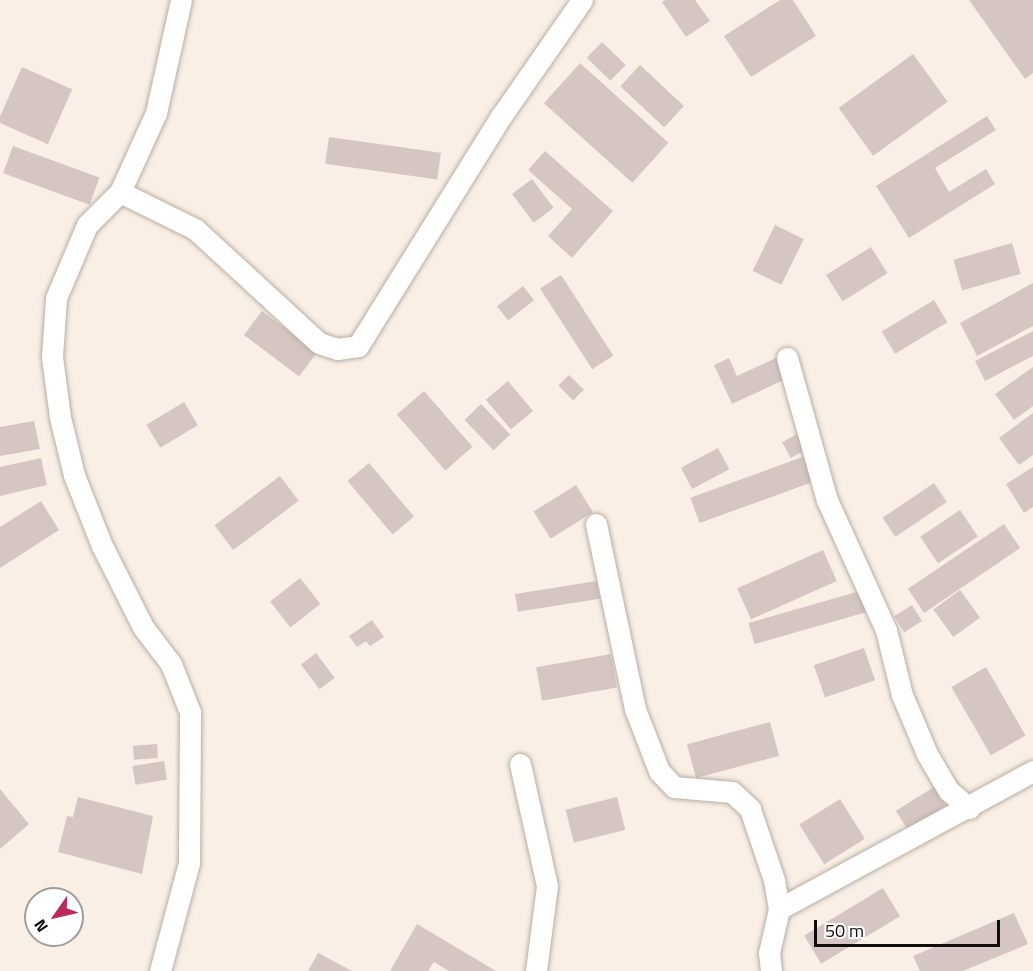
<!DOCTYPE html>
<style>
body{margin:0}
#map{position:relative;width:1033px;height:971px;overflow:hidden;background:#faefe5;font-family:"Titillium Web",sans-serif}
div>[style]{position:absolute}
.building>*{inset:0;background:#d5c6c3;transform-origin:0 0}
.roads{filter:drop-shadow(0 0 2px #b8aea4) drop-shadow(0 0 2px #b8aea4)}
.street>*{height:21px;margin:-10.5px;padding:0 10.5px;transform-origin:10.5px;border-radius:10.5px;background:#fff}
span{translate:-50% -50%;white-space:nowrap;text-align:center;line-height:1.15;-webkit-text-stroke:4.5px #fff;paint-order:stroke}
.north{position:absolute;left:24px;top:887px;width:60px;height:60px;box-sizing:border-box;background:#fff;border:2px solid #a09e9d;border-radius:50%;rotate:236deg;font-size:16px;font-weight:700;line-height:24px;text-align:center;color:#110d0a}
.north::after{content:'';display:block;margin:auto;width:21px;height:27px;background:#b92a5a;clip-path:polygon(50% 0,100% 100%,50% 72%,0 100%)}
.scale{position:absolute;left:814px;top:920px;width:186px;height:27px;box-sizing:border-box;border:3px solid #110d0a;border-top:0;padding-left:8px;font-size:18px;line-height:21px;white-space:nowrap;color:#110d0a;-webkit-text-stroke:4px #fff;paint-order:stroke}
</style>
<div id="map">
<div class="building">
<div style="clip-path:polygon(665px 0,695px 0,710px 21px,686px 37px,662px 2px)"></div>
<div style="clip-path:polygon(780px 0,793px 0,816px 36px,751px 77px,724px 36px)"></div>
<div style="clip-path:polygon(969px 0,1033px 0,1033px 73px,1025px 79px)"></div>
<div style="left:602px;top:42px;width:33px;height:22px;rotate:44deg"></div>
<div style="left:913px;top:54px;width:59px;height:92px;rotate:54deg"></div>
<div style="left:580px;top:63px;width:119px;height:54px;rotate:42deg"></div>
<div style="left:640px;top:65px;width:60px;height:29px;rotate:43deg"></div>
<div style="left:22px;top:67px;width:55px;height:60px;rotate:24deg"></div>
<div style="clip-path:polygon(987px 116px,996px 130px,935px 168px,949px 192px,986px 169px,995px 184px,909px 238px,876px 186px)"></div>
<div style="left:329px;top:137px;width:113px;height:27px;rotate:8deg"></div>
<div style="left:13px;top:146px;width:92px;height:29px;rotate:20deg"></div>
<div style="clip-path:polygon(545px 151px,613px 211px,572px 258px,548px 236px,572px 209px,528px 170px)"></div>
<div style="left:532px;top:179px;width:36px;height:25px;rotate:53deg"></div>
<div style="left:775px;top:225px;width:32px;height:51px;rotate:26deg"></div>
<div style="left:1012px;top:243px;width:32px;height:61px;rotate:74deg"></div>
<div style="left:871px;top:247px;width:31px;height:53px;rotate:58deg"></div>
<div style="left:561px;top:275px;width:96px;height:25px;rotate:57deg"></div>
<div style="clip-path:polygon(1033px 283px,1033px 326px,977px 356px,960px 323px)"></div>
<div style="left:523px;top:286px;width:18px;height:33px;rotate:52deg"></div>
<div style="left:934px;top:300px;width:26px;height:61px;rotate:59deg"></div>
<div style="left:262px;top:311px;width:69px;height:30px;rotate:37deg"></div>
<div style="clip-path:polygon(1033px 331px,1033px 356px,985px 381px,975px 361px)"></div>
<div style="clip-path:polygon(778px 357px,788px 378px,732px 404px,714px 365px,729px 358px,737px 376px)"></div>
<div style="clip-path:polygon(1033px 367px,1033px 406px,1014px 420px,995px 394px)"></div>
<div style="left:569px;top:375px;width:21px;height:15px;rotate:45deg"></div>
<div style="left:508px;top:381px;width:39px;height:29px;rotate:50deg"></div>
<div style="left:424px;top:391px;width:74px;height:36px;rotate:49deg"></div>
<div style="left:184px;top:402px;width:27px;height:44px;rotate:59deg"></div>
<div style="left:481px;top:404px;width:42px;height:23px;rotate:46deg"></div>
<div style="clip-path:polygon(1033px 413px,1033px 455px,1019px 465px,999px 438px)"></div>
<div style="clip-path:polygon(34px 421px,40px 449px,0 456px,0 427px)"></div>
<div style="left:797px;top:434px;width:18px;height:17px;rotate:61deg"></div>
<div style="left:718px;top:448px;width:24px;height:42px;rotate:62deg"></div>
<div style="left:805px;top:456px;width:27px;height:122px;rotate:70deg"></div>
<div style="clip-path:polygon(41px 458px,47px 485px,0 496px,0 467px)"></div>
<div style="left:369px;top:463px;width:70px;height:28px;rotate:50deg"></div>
<div style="clip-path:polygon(1033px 467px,1033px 507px,1024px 513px,1006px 484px)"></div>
<div style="left:280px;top:476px;width:31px;height:82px;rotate:53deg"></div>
<div style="left:934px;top:483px;width:23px;height:62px;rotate:56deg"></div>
<div style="left:576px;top:485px;width:32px;height:50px;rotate:58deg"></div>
<div style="clip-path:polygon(41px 501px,59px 530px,0 568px,0 527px)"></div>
<div style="left:960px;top:510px;width:32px;height:48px;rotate:56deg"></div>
<div style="left:1004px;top:524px;width:29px;height:116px;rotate:56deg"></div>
<div style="left:823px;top:550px;width:34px;height:94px;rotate:66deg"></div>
<div style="left:300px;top:578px;width:33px;height:38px;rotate:52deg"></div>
<div style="left:597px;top:581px;width:18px;height:83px;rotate:81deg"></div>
<div style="left:960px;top:590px;width:34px;height:33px;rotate:54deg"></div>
<div style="left:860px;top:591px;width:22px;height:116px;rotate:74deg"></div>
<div style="left:912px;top:605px;width:19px;height:21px;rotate:58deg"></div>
<div style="clip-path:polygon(372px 620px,384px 637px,370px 646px,366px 641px,357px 647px,349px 636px)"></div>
<div style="left:864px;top:648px;width:34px;height:53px;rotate:71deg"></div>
<div style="left:316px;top:653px;width:31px;height:19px;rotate:53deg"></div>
<div style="left:611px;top:654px;width:34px;height:76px;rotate:80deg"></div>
<div style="left:986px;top:667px;width:79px;height:40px;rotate:60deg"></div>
<div style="left:770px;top:722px;width:35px;height:86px;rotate:75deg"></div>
<div style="left:157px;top:744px;width:14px;height:24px;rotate:86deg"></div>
<div style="left:164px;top:761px;width:19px;height:32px;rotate:81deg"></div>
<div style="left:934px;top:787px;width:22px;height:45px;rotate:58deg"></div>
<div style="clip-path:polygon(0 789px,29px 824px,0 849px)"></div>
<div style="clip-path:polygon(78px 797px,153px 816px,142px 874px,58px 852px,67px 816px,73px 817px)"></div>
<div style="left:617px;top:797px;width:34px;height:53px;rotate:76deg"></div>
<div style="left:840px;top:799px;width:47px;height:48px;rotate:58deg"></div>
<div style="left:883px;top:888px;width:33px;height:92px;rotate:59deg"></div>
<div style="clip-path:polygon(1014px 913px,1028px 944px,963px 971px,920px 971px,913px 956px)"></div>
<div style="clip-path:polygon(417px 924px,496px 971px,449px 971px,434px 962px,428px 971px,390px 971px)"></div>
<div style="clip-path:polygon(318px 953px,352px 971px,308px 971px)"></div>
</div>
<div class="roads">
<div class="street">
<div style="left:120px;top:192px;width:84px;rotate:26.3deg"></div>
<div style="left:195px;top:229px;width:168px;rotate:42.6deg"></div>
<div style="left:319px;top:343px;width:19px;rotate:18deg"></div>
<div style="left:337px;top:349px;width:21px;rotate:-8deg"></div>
<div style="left:358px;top:346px;width:272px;rotate:-58.1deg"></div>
<div style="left:502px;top:115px;width:140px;rotate:-55.2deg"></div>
<div style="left:787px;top:358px;width:148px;rotate:74.3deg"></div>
<div style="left:827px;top:500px;width:143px;rotate:65.6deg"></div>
<div style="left:886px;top:630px;width:67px;rotate:76.2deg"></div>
<div style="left:902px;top:695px;width:64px;rotate:67deg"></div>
<div style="left:927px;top:754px;width:42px;rotate:59.7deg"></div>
<div style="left:948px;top:790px;width:28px;rotate:41deg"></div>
<div style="left:596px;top:524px;width:189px;rotate:78.1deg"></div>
<div style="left:635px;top:709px;width:66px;rotate:68.8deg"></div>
<div style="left:659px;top:771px;width:22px;rotate:47deg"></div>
<div style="left:674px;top:787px;width:58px;rotate:4.9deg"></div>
<div style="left:732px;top:792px;width:25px;rotate:43deg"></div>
<div style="left:750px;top:809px;width:75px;rotate:71.3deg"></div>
<div style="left:774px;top:880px;width:29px;rotate:80deg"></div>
<div style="left:520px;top:764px;width:125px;rotate:77.5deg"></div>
<div style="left:547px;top:886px;width:86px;rotate:97.4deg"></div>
<div style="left:160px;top:971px;width:112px;rotate:-75deg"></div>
<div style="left:189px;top:863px;width:151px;rotate:-89.6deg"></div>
<div style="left:190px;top:712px;width:52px;rotate:-111.6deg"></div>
<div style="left:171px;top:664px;width:46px;rotate:-127.1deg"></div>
<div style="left:143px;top:627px;width:91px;rotate:-116.8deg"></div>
<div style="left:102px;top:546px;width:76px;rotate:-111.5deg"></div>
<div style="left:74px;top:475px;width:60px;rotate:-103.6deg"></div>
<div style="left:60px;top:417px;width:61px;rotate:-97.6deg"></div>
<div style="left:52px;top:357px;width:59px;rotate:-86.1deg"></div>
<div style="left:56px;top:298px;width:79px;rotate:-67deg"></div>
<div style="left:87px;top:225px;width:47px;rotate:-45deg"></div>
<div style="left:120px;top:192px;width:87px;rotate:-65.5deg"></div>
<div style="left:156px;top:113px;width:116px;rotate:-77.5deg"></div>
<div style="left:771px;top:971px;width:18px;rotate:-96deg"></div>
<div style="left:769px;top:953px;width:45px;rotate:-77.2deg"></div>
<div style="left:779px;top:909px;width:289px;rotate:-28.5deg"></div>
</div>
</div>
<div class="north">N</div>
<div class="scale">50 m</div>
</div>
